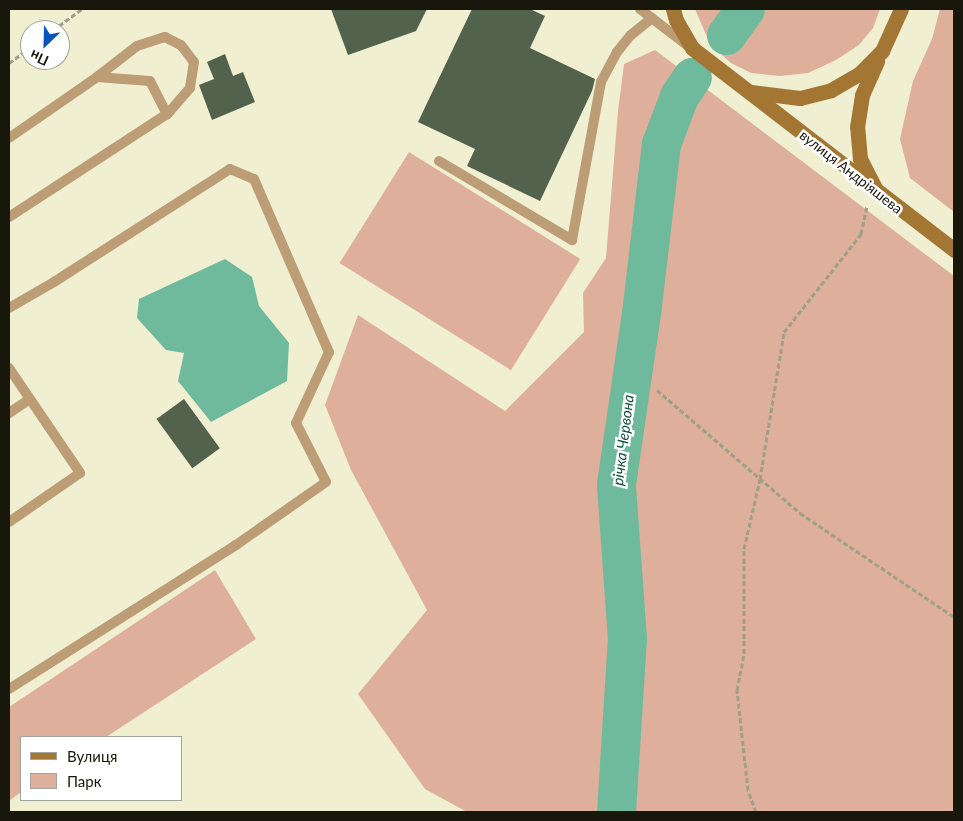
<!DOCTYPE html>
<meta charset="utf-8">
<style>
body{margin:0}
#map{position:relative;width:963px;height:821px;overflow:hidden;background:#f0efd1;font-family:Lato,sans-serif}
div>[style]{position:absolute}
.green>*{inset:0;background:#deaf9b;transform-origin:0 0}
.water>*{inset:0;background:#6fb99c}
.river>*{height:39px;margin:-19.5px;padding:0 19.5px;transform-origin:19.5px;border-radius:19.5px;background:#6fb99c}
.building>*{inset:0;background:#53624c;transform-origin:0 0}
.path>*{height:3px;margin-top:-1.5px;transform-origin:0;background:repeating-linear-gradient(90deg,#a09f88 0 5px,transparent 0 7.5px)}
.lane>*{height:10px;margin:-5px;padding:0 5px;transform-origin:5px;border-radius:5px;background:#bc9d75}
.secondary>*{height:15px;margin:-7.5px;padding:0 7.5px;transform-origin:7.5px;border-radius:7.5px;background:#a37633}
span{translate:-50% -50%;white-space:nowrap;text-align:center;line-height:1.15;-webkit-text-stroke:5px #fff;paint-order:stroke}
.street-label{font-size:14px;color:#17170c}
.water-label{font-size:15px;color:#14513d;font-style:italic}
.frame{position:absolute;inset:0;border:10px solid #17170c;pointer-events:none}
.legend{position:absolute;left:20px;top:736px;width:162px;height:65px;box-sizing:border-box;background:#fff;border:1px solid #a2a29e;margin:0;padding:6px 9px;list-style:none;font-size:15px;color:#17170c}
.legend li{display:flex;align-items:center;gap:10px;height:25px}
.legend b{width:25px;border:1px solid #a2a29e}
.north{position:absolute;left:20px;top:20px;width:50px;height:50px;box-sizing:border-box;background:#fff;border:1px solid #a2a29e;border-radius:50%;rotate:204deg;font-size:14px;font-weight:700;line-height:20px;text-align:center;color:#17170c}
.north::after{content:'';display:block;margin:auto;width:18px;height:22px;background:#0655bf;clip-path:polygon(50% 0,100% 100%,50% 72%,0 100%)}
</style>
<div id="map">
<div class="green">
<div style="clip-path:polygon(695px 9px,729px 9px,716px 34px,738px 48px,759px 23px,761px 9px,880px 9px,873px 28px,859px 45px,836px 60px,808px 73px,780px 76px,751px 73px,731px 63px,710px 44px)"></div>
<div style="clip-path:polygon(940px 9px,954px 9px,954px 212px,910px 178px,900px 139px,913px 81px,932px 39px)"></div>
<div style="clip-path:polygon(655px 50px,954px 276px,954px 812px,467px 812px,425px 789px,358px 694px,427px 610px,351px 470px,325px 405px,358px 315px,505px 411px,584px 332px,583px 293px,606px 258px,618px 111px,624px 64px)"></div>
<div style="left:409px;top:152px;width:202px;height:131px;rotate:32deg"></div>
<div style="clip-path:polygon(215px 570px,256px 639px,106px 737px,21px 737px,21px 792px,9px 801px,9px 707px)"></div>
</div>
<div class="water">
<div style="clip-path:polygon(225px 259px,252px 277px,259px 306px,289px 343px,287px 381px,211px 422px,178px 381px,184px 353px,166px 350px,137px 318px,139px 299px)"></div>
</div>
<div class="river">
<div style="left:726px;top:35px;width:32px;rotate:-54deg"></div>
<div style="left:616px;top:812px;width:173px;rotate:-86.4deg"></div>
<div style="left:627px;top:639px;width:155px;rotate:-94.1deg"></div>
<div style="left:616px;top:484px;width:181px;rotate:-81.7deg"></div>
<div style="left:642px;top:305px;width:162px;rotate:-83.3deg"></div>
<div style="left:661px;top:144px;width:51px;rotate:-69.4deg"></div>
<div style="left:679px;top:96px;width:23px;rotate:-56deg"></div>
</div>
<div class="building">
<div style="clip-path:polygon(331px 9px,427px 9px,416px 31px,348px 55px)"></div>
<div style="clip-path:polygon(472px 9px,530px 9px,545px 16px,530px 48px,595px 79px,592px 91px,540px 201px,467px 166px,475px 149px,418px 122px)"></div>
<div style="clip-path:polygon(225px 54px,233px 76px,243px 72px,255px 102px,212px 120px,199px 85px,214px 79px,207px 62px)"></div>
<div style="left:184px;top:399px;width:61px;height:34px;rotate:54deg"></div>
</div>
<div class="path">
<div style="left:53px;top:30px;width:36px;rotate:-36deg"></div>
<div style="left:9px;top:63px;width:26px;rotate:-36deg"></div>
<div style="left:657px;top:390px;width:189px;rotate:40.7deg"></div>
<div style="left:800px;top:513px;width:186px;rotate:34deg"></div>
<div style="left:756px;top:812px;width:23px;rotate:-110deg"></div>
<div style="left:748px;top:790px;width:101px;rotate:-96.3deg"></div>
<div style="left:737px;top:690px;width:38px;rotate:-79deg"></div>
<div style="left:744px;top:653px;width:104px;rotate:-90deg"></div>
<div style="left:744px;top:549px;width:72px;rotate:-77.1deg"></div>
<div style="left:760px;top:479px;width:149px;rotate:-80.7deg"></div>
<div style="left:784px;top:332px;width:125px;rotate:-51.8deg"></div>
<div style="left:861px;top:234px;width:30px;rotate:-78deg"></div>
</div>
<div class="lane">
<div style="left:640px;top:9px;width:59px;rotate:37.5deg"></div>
<div style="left:97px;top:77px;width:51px;rotate:-37.8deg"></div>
<div style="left:137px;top:46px;width:29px;rotate:-18deg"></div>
<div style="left:165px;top:37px;width:18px;rotate:27deg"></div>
<div style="left:181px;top:45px;width:21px;rotate:53deg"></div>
<div style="left:194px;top:62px;width:26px;rotate:99deg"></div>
<div style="left:190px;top:88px;width:35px;rotate:131deg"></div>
<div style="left:9px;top:138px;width:107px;rotate:-34.7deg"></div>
<div style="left:97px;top:77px;width:53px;rotate:4.3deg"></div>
<div style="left:150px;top:81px;width:37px;rotate:63deg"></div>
<div style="left:167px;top:114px;width:189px;rotate:146.9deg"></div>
<div style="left:439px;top:161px;width:155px;rotate:30.7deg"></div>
<div style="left:572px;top:240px;width:161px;rotate:-79.6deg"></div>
<div style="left:601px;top:82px;width:34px;rotate:-62deg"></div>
<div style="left:617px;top:52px;width:22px;rotate:-51deg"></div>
<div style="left:631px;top:35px;width:27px;rotate:-39deg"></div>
<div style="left:9px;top:308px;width:52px;rotate:-30deg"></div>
<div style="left:54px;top:282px;width:209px;rotate:-32.7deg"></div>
<div style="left:230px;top:169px;width:26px;rotate:23deg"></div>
<div style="left:254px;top:179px;width:189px;rotate:66.6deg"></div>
<div style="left:329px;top:352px;width:78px;rotate:114.9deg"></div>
<div style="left:296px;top:423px;width:66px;rotate:63deg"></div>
<div style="left:326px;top:482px;width:110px;rotate:145deg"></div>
<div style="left:236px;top:545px;width:269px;rotate:147.6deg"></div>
<div style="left:9px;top:368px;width:127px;rotate:55.9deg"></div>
<div style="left:80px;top:473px;width:86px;rotate:145.4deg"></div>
<div style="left:9px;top:413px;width:25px;rotate:-34deg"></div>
</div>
<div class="secondary">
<div style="left:673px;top:9px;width:11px;rotate:75deg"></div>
<div style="left:676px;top:20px;width:32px;rotate:60deg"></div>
<div style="left:692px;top:48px;width:331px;rotate:37.6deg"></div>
<div style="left:751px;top:92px;width:49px;rotate:7deg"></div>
<div style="left:800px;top:98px;width:32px;rotate:-14deg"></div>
<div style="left:831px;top:90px;width:32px;rotate:-30deg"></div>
<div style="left:859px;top:74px;width:33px;rotate:-45deg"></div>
<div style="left:882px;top:51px;width:46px;rotate:-65.7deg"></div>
<div style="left:875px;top:188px;width:33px;rotate:-117deg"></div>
<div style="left:860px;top:159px;width:32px;rotate:-95deg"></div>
<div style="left:857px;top:127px;width:32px;rotate:-81deg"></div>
<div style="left:862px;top:95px;width:37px;rotate:-66deg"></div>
</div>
<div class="street-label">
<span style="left:851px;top:172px;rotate:38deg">вулиця Андріяшева</span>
</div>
<div class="water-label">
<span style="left:623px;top:440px;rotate:-83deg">річка Червона</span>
</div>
<div class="frame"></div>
<ul class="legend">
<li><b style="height:6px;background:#a37633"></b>Вулиця</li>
<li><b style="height:14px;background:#deaf9b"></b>Парк</li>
</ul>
<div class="north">Пн</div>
</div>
